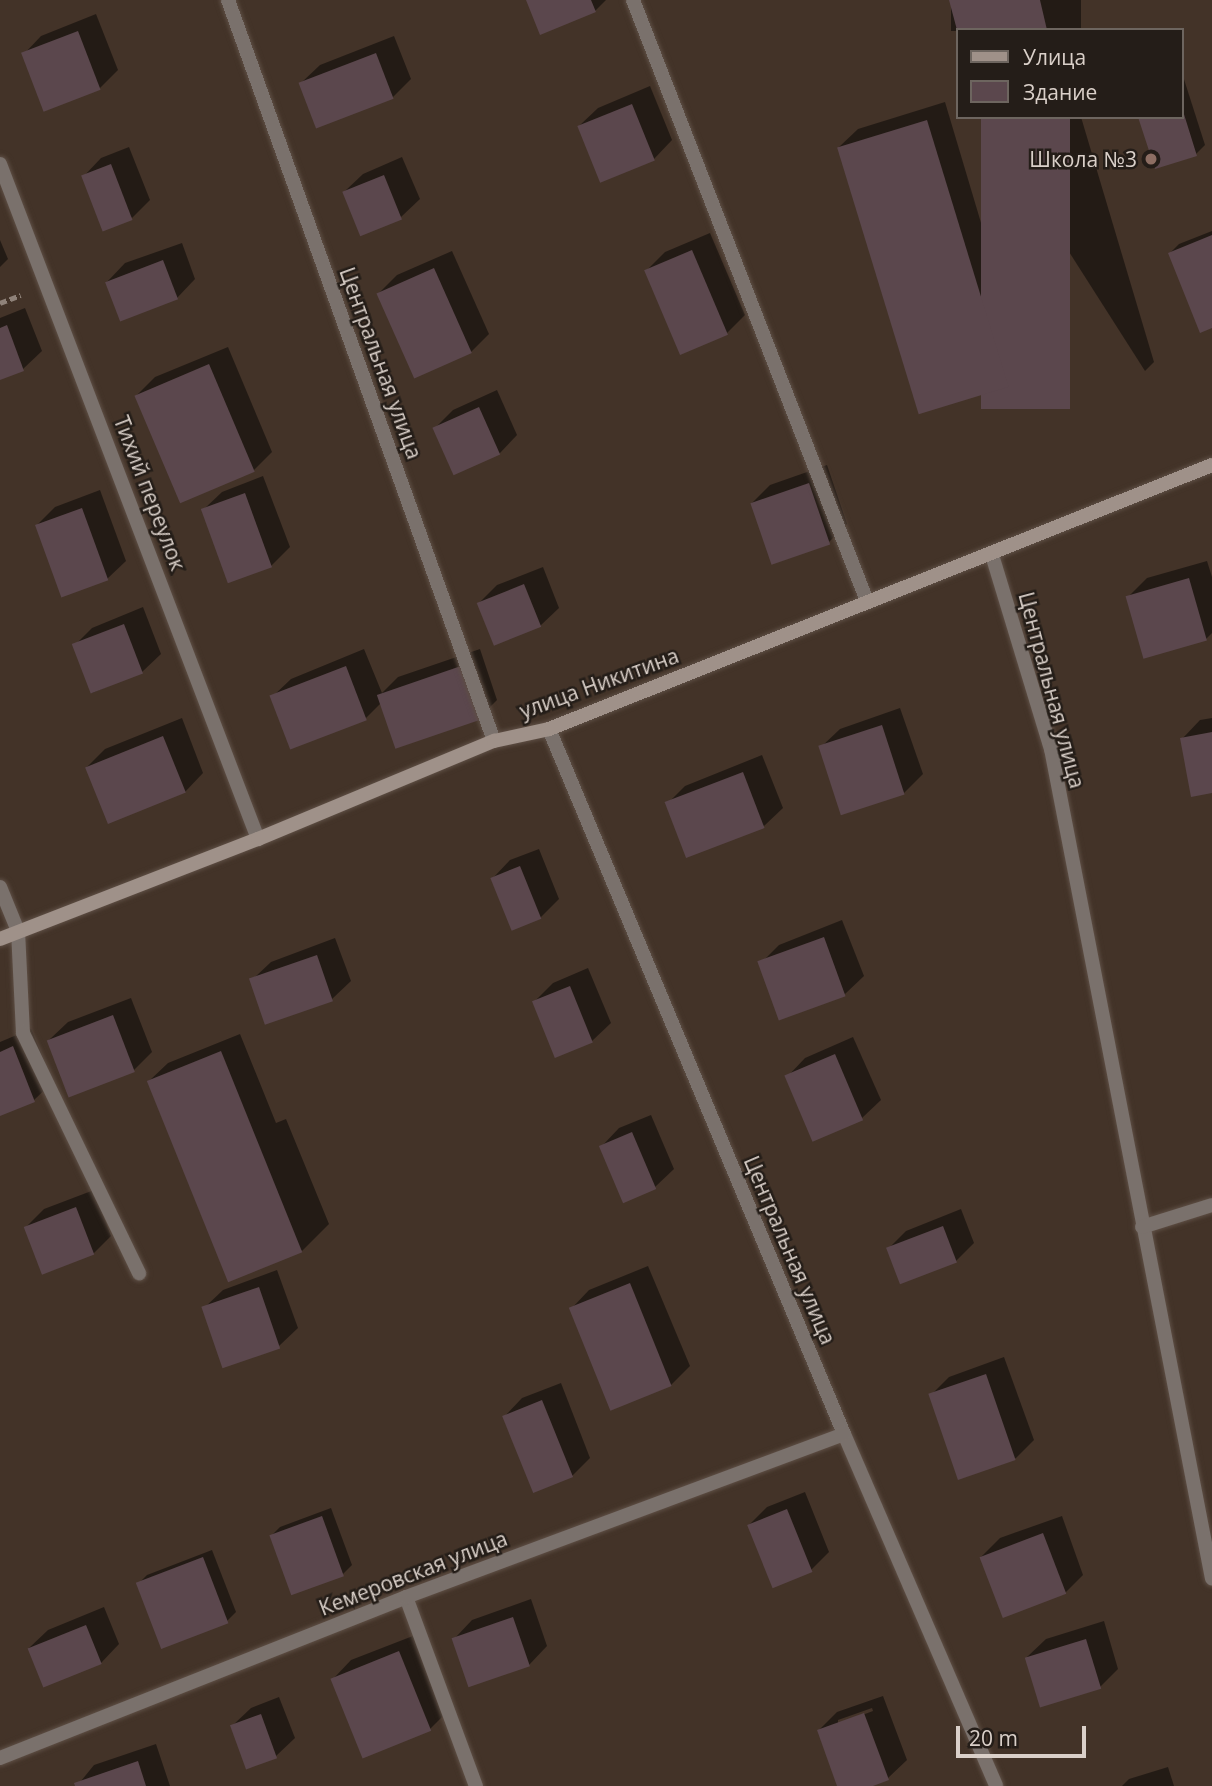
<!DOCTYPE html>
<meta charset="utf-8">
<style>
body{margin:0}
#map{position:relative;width:1212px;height:1786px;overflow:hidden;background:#433328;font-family:"Open Sans",sans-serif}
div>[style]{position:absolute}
.shadow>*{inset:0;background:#0007;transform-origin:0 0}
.building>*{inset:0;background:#5b474d;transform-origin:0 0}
.path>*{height:4.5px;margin-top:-2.25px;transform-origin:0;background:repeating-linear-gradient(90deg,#8f8279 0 7px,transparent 0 10.5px)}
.roads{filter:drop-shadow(0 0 2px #5e4f45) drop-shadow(0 0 2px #5e4f45)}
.lane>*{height:14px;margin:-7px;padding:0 7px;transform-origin:7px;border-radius:7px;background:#7a716c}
.street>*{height:14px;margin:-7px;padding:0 7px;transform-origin:7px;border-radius:7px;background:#7a716c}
.secondary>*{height:14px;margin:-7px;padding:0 7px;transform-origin:7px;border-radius:7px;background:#9f9189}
.dots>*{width:19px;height:19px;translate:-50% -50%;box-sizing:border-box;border:4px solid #241d18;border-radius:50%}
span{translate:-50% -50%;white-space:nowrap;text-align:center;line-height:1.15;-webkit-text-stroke:5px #241d18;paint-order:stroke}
.poi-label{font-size:21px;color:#dad0c9}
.right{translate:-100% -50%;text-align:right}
.street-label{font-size:21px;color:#dad0c9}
.legend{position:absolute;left:956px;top:28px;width:228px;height:91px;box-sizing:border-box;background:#241d18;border:2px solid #6d655f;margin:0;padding:9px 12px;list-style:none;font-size:21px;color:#dad0c9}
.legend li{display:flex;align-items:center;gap:14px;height:35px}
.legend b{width:35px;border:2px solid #6d655f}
.scale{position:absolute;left:956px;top:1726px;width:130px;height:32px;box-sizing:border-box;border:4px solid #dad0c9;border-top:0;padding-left:9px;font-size:21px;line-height:24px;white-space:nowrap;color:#dad0c9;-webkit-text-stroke:5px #241d18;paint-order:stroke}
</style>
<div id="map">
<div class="shadow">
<div style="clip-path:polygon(528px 0,606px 0,595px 11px)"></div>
<div style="left:951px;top:0;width:130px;height:31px"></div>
<div style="clip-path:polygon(96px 14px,118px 70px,100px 88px,23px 55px,41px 36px)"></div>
<div style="clip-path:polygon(394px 36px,411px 79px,393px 97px,301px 83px,320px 65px)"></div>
<div style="clip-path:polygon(1182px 73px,1205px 145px,1196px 154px,1182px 117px)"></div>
<div style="clip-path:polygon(650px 86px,672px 140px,654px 159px,579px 126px,598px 108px)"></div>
<div style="clip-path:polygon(945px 102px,1024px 367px,1006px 385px,839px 147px,858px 129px)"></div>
<div style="clip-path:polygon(983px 117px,1081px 117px,1154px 362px,1145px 371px)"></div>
<div style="clip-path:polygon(129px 147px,150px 200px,132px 218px,83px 177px,101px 158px)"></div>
<div style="clip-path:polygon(402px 157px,420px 199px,401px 217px,344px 192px,363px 174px)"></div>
<div style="clip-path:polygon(1212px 231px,1212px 327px,1170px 253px,1179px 244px)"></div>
<div style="clip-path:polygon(710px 233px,745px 315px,727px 333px,647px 270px,665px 252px)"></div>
<div style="clip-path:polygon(0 240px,8px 259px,0 267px)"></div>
<div style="clip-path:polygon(182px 243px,195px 279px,177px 298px,107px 282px,125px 263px)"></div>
<div style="clip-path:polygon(452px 251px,489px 334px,471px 352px,379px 293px,397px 275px)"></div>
<div style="clip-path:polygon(25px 308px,42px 351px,23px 369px,0 378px,0 318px)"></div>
<div style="clip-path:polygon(228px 347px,272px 452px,253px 471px,136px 396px,155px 377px)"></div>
<div style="clip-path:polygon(497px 390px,517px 435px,499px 454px,435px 428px,453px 410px)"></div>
<div style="clip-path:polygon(827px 465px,847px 524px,829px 542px,752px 503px,770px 485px)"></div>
<div style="clip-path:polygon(263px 476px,290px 547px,271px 566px,203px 510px,222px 492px)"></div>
<div style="clip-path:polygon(100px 490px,126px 561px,107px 579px,37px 525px,55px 507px)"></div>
<div style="clip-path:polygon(1207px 561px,1212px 577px,1212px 633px,1206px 639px,1128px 597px,1147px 578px)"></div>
<div style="clip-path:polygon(543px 567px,559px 608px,540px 626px,479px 603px,497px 585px)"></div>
<div style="clip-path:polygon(143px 607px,161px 654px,142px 672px,92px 693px,74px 646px,92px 628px)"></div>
<div style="clip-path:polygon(364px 649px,382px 693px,398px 677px,480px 649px,497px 700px,479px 718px,382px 702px,366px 718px,272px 697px,291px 679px)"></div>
<div style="clip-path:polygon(900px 708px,923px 774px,904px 793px,821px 747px,840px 729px)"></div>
<div style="clip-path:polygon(182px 718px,203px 773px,185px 792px,87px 767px,105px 749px)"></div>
<div style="clip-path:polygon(1212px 718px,1212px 791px,1182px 739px,1200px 720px)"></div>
<div style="clip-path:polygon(762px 755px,783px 808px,764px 826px,667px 804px,685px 786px)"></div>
<div style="clip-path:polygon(539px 849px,559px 899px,540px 918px,492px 879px,510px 860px)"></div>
<div style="clip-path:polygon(842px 920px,864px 976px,845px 994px,760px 964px,779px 945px)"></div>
<div style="clip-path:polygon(335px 938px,351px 981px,332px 999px,268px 1023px,252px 980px,271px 962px)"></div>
<div style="clip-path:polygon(588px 968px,611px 1023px,592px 1041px,534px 1002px,553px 983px)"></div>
<div style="clip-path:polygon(131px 998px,152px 1052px,134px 1070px,49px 1040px,68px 1022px)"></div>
<div style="clip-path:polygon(31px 1029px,53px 1082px,34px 1100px,0 1114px,0 1042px)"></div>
<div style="clip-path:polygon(240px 1034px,276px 1123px,286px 1119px,329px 1224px,302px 1251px,149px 1081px,168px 1063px)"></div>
<div style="clip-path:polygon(853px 1037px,881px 1100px,862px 1118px,814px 1139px,787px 1077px,805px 1058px)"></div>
<div style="clip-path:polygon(651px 1115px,674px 1169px,655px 1187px,624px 1200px,601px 1147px,619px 1128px)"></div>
<div style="clip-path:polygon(94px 1190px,111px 1236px,93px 1254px,26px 1227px,44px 1209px)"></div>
<div style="clip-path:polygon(961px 1209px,974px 1243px,956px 1261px,888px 1249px,906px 1231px)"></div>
<div style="clip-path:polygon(648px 1266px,690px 1366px,671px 1385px,571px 1309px,589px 1290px)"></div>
<div style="clip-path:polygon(277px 1270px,298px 1328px,279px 1346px,225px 1366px,204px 1308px,223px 1290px)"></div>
<div style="clip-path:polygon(1004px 1357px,1034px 1440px,1016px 1458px,962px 1478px,931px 1395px,949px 1377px)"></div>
<div style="clip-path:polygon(561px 1383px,590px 1458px,572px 1476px,504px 1417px,522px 1398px)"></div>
<div style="clip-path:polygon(805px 1492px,829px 1552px,811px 1570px,749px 1525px,767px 1507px)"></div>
<div style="clip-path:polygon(331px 1508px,352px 1565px,343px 1574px,271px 1536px,280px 1527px)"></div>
<div style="clip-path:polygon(1062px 1516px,1083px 1575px,1065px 1593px,981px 1557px,1000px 1538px)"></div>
<div style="clip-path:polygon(212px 1550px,236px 1612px,227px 1621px,138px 1584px,147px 1575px)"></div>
<div style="clip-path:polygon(531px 1599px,547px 1646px,529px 1665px,454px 1639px,472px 1620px)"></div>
<div style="clip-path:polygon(104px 1607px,119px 1644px,101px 1663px,29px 1648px,48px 1630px)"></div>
<div style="clip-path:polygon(1104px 1621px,1118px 1669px,1100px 1687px,1027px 1657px,1046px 1639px)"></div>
<div style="clip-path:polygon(418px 1634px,448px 1711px,430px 1729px,333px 1679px,351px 1660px)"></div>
<div style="clip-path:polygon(evenodd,883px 1696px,907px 1760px,888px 1778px,867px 1786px,839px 1786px,819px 1730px,837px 1712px,883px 1696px,872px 1708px,873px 1711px,838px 1724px,838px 1720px,872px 1708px)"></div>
<div style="clip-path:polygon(279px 1697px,295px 1738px,276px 1756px,249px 1767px,232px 1726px,251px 1708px)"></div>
<div style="clip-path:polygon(156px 1744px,170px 1786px,77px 1786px,94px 1765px)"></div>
<div style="clip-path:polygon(1168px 1767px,1174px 1786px,1122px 1786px,1129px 1779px)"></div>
</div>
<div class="building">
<div style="clip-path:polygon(526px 0,591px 0,596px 12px,540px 35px)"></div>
<div style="clip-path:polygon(949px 0,1040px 0,1047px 30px,957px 30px)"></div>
<div style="left:78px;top:31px;width:63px;height:61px;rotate:69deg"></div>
<div style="left:376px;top:53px;width:49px;height:83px;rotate:69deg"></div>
<div style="left:632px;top:104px;width:61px;height:59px;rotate:68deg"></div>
<div style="clip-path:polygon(1183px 111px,1197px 156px,1155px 169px,1138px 117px,1182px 117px)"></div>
<div style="left:981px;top:117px;width:89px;height:292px"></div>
<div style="left:927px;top:120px;width:279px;height:94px;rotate:73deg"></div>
<div style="left:111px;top:164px;width:60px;height:32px;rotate:69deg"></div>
<div style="left:384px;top:175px;width:48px;height:45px;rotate:68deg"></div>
<div style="clip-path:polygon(1212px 235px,1212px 328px,1200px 333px,1168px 253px)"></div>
<div style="left:692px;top:250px;width:92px;height:52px;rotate:67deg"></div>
<div style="left:163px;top:260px;width:42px;height:62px;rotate:69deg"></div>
<div style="left:434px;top:268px;width:93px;height:63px;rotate:66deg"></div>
<div style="clip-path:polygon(7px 325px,24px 371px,0 380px,0 328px)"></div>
<div style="left:209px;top:364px;width:117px;height:81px;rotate:67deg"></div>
<div style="left:479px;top:407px;width:52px;height:51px;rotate:66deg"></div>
<div style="left:809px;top:483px;width:65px;height:62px;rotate:71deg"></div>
<div style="left:245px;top:493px;width:79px;height:47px;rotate:70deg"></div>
<div style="left:82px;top:508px;width:77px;height:50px;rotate:70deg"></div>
<div style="left:1189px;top:578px;width:65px;height:66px;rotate:74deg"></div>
<div style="left:524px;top:584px;width:46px;height:51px;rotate:68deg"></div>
<div style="left:124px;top:624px;width:53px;height:56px;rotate:69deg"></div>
<div style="left:346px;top:666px;width:58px;height:82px;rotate:69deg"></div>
<div style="left:461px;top:666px;width:57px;height:89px;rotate:71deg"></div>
<div style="left:882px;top:725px;width:73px;height:67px;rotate:72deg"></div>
<div style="clip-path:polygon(1212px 732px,1212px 793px,1191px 797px,1180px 738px)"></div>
<div style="left:163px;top:736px;width:61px;height:84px;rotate:68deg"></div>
<div style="left:743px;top:772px;width:60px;height:84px;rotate:69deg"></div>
<div style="left:520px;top:866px;width:57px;height:32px;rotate:68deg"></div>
<div style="left:824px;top:937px;width:63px;height:71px;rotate:70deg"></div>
<div style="left:317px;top:955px;width:49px;height:72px;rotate:71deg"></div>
<div style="left:570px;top:986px;width:61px;height:41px;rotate:68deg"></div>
<div style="left:113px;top:1015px;width:61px;height:71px;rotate:69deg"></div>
<div style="clip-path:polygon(13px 1046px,35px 1102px,0 1116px,0 1052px)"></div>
<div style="left:221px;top:1051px;width:217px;height:80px;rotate:68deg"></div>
<div style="left:835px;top:1054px;width:72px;height:55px;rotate:67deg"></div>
<div style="left:632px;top:1132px;width:62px;height:36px;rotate:67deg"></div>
<div style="left:76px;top:1207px;width:51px;height:56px;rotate:69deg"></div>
<div style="left:943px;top:1226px;width:39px;height:61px;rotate:69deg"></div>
<div style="left:630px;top:1283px;width:111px;height:66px;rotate:68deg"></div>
<div style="left:259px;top:1287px;width:65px;height:61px;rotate:71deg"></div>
<div style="left:986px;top:1374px;width:91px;height:61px;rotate:71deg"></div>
<div style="left:542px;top:1400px;width:83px;height:43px;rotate:68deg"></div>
<div style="left:787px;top:1509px;width:68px;height:43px;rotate:68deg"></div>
<div style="left:322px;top:1516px;width:64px;height:56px;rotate:70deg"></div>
<div style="left:1043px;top:1533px;width:65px;height:68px;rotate:69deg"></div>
<div style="left:203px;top:1557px;width:71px;height:72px;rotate:69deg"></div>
<div style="left:513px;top:1617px;width:52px;height:65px;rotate:71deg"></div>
<div style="left:86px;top:1625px;width:42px;height:63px;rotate:68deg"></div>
<div style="left:1086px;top:1639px;width:52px;height:64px;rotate:73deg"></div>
<div style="left:399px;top:1651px;width:86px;height:74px;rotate:68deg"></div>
<div style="clip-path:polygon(864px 1713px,889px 1780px,873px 1786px,837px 1786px,817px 1730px)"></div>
<div style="left:261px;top:1714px;width:47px;height:33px;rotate:70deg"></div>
<div style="clip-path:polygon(138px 1761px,146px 1786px,75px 1786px,74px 1783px)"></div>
</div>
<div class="path">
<div style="left:0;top:303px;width:22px;rotate:-21deg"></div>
</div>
<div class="roads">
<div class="lane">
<div style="left:0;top:887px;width:48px;rotate:67.8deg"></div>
<div style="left:18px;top:931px;width:102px;rotate:87.2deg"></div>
<div style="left:23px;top:1033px;width:267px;rotate:64.2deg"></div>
</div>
<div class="street">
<div style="left:228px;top:0;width:787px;rotate:70.25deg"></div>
<div style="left:633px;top:0;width:645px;rotate:68.73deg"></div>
<div style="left:0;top:164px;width:723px;rotate:69.08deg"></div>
<div style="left:992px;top:555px;width:203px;rotate:73.1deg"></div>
<div style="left:1051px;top:749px;width:845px;rotate:79.02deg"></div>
<div style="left:549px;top:729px;width:764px;rotate:67.29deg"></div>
<div style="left:844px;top:1434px;width:383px;rotate:66.6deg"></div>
<div style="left:1142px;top:1227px;width:73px;rotate:-17.4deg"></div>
<div style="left:406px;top:1597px;width:202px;rotate:69.7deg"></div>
<div style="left:0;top:1758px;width:437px;rotate:-21.6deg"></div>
<div style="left:406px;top:1597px;width:467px;rotate:-20.4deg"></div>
</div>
<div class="secondary">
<div style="left:0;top:939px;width:277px;rotate:-21.2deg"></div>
<div style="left:258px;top:839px;width:256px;rotate:-22.6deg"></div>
<div style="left:494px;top:741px;width:56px;rotate:-12.3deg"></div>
<div style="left:549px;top:729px;width:714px;rotate:-21.71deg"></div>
</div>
</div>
<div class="dots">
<div style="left:1151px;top:159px;background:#8d6e63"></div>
</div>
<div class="poi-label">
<span class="right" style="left:1137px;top:159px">Школа №3</span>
</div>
<div class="street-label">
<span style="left:381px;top:363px;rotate:70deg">Центральная улица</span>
<span style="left:150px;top:493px;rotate:69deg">Тихий переулок</span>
<span style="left:599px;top:683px;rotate:-20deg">улица Никитина</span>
<span style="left:1052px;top:690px;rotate:75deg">Центральная улица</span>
<span style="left:790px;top:1250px;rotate:67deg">Центральная улица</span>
<span style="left:413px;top:1573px;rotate:-21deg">Кемеровская улица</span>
</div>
<ul class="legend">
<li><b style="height:9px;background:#9f9189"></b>Улица</li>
<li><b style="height:19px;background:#5b474d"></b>Здание</li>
</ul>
<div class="scale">20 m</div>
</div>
